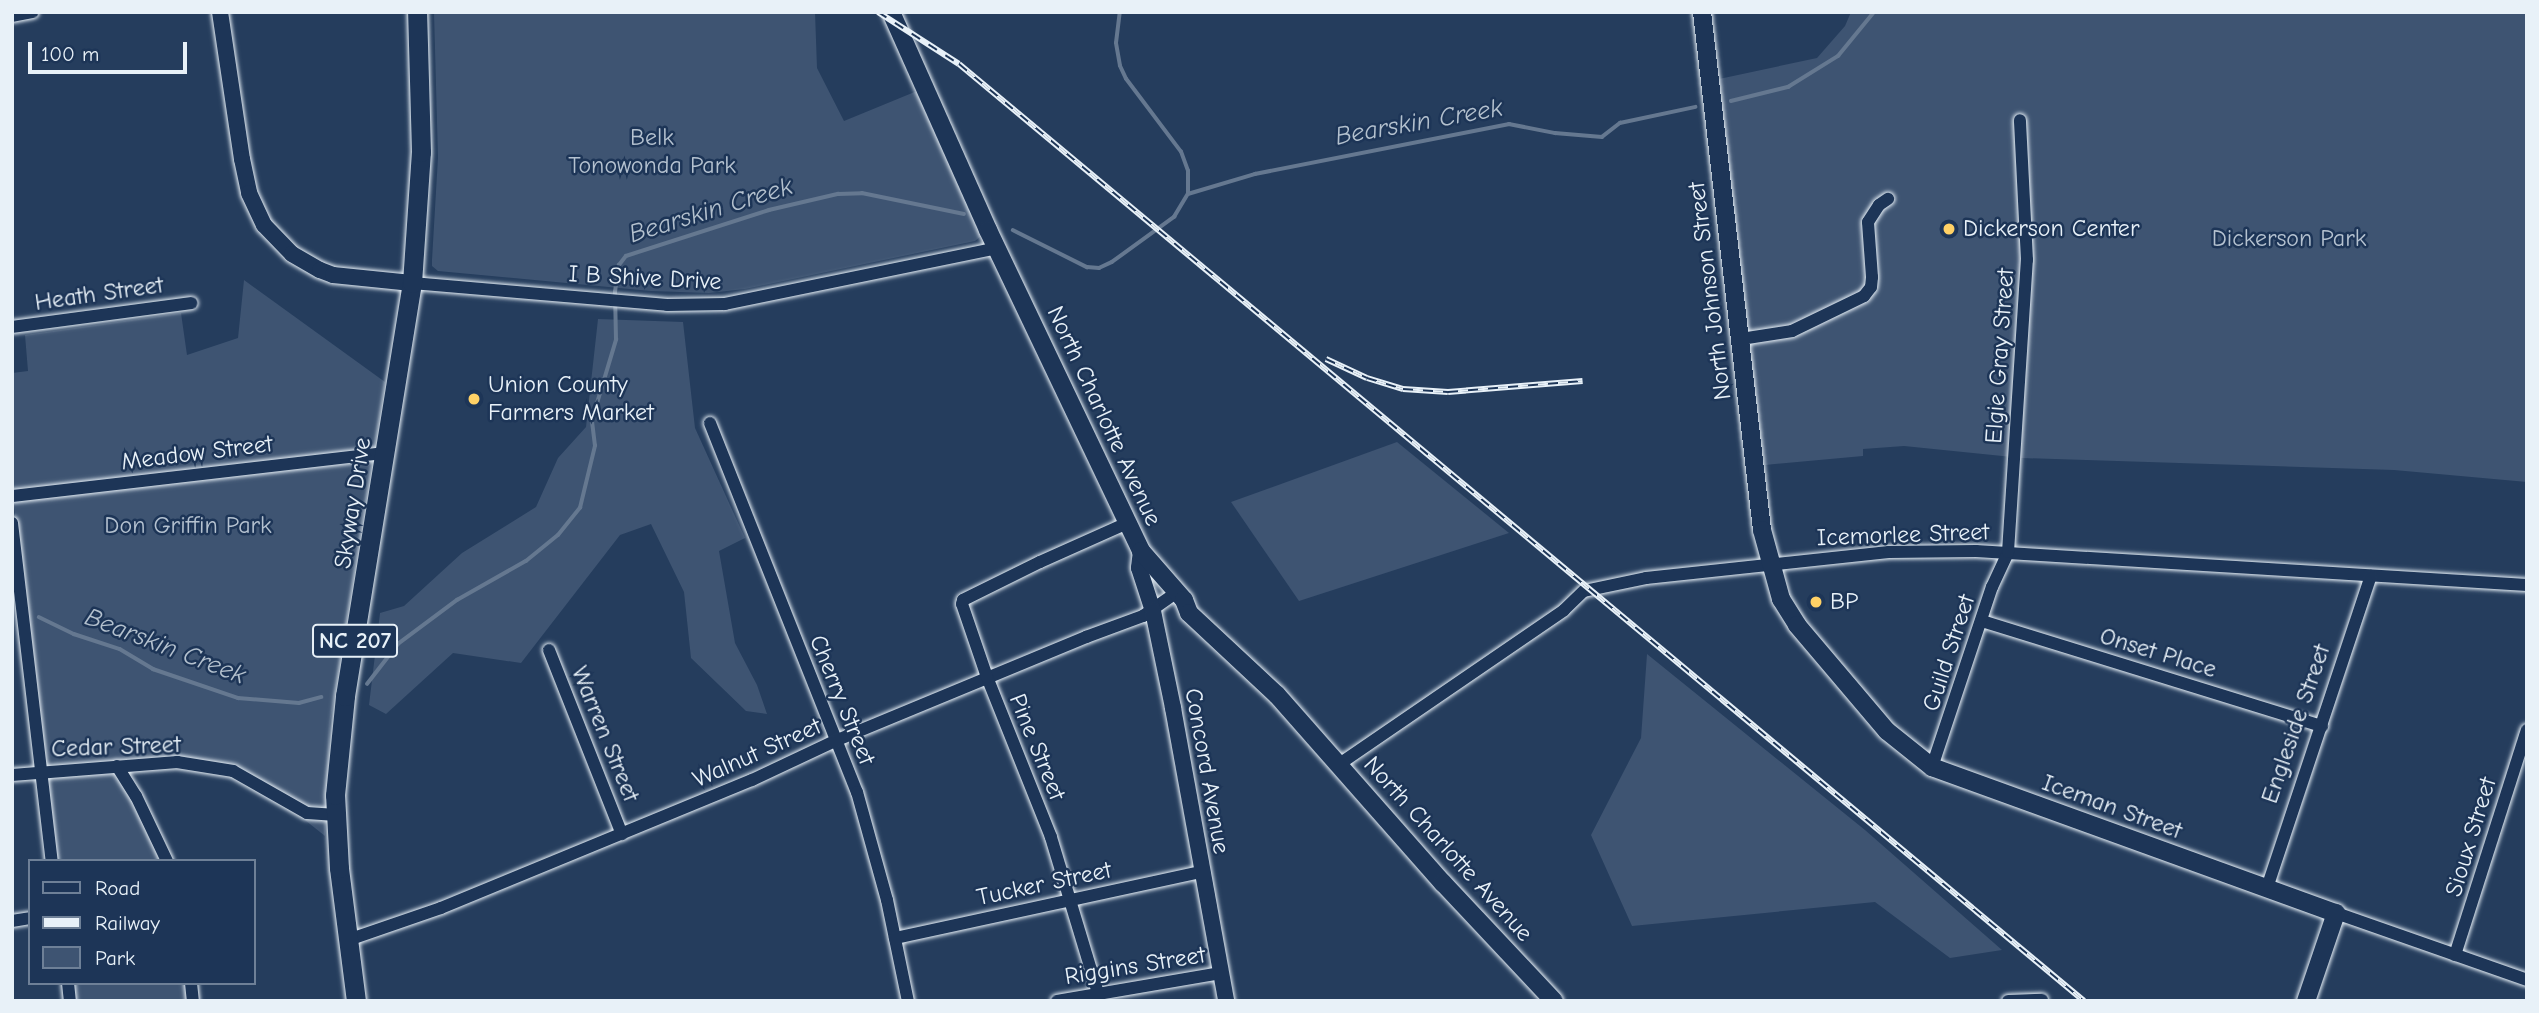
<!DOCTYPE html>
<style>
body{margin:0}
#map{position:relative;width:2539px;height:1013px;overflow:hidden;background:#253d5d;font-family:"Comic Neue",sans-serif}
div>[style]{position:absolute}
.green>*{inset:0;background:#3e5472;transform-origin:0 0}
.stream>*{height:3.5px;margin:-1.75px;padding:0 1.75px;transform-origin:1.75px;border-radius:1.75px;background:#657890}
.roads{filter:drop-shadow(0 0 2px #e8f1f8) drop-shadow(0 0 2px #e8f1f8)}
.minor>*{height:12px;margin:-6px;padding:0 6px;transform-origin:6px;border-radius:6px;background:#1d3557}
.tertiary>*{height:16px;margin:-8px;padding:0 8px;transform-origin:8px;border-radius:8px;background:#1d3557}
.secondary>*{height:18px;margin:-9px;padding:0 9px;transform-origin:9px;border-radius:9px;background:#1d3557}
.primary>*{height:19px;margin:-9.5px;padding:0 9.5px;transform-origin:9.5px;border-radius:9.5px;background:#1d3557}
.rail>*{height:6px;margin-top:-3px;transform-origin:0;background:repeating-linear-gradient(90deg,#1d3557 0 10px,#e8f1f8 0 20px);box-sizing:border-box;border-block:2px solid #e8f1f8}
.dots>*{width:19px;height:19px;translate:-50% -50%;box-sizing:border-box;border:4px solid #1d3557;border-radius:50%}
span{translate:-50% -50%;white-space:nowrap;text-align:center;line-height:1.15;-webkit-text-stroke:5px #1d3557;paint-order:stroke}
.shield-label span{padding:2px 5px;background:#1d3557;border:2px solid;border-radius:5px;-webkit-text-stroke-width:0}
.shield-label{font-size:23px;color:#e8f1f8;font-weight:700}
.park-label{font-size:24px;color:#b5c2d0}
.poi-label{font-size:24px;color:#e8f1f8}
.left{translate:0 -50%;text-align:left}
.street-label{font-size:24px;color:#e8f1f8}
.water-label{font-size:26px;color:#b4c1ce;font-style:italic}
.frame{position:absolute;inset:0;border:14px solid #e8f1f8;pointer-events:none}
.legend{position:absolute;left:28px;top:859px;width:228px;height:126px;box-sizing:border-box;background:#1d3557;border:2px solid #6e8097;margin:0;padding:9px 12px;list-style:none;font-size:21px;color:#e8f1f8}
.legend li{display:flex;align-items:center;gap:14px;height:35px}
.legend b{width:35px;border:2px solid #6e8097}
.scale{position:absolute;left:28px;top:42px;width:159px;height:32px;box-sizing:border-box;border:4px solid #e8f1f8;border-top:0;padding-left:9px;font-size:21px;line-height:24px;white-space:nowrap;color:#e8f1f8;-webkit-text-stroke:5px #1d3557;paint-order:stroke}
</style>
<div id="map">
<div class="green">
<div style="clip-path:polygon(434px 12px,815px 12px,817px 68px,844px 121px,917px 91px,982px 235px,975px 241px,745px 289px,709px 293px,651px 291px,438px 271px,432px 266px,432px 260px,438px 157px)"></div>
<div style="clip-path:polygon(1851px 12px,2527px 12px,2527px 482px,2394px 470px,2022px 458px,1904px 446px,1863px 449px,1863px 456px,1765px 465px,1749px 361px,1719px 79px,1817px 58px,1845px 26px)"></div>
<div style="clip-path:polygon(244px 280px,385px 382px,330px 723px,325px 836px,246px 773px,232px 768px,114px 764px,164px 861px,55px 861px,12px 490px,12px 373px,28px 371px,25px 335px,181px 313px,187px 355px,238px 338px)"></div>
<div style="clip-path:polygon(598px 319px,683px 322px,695px 428px,745px 538px,719px 551px,735px 643px,757px 685px,767px 714px,746px 711px,691px 658px,684px 592px,651px 524px,620px 535px,521px 663px,453px 653px,386px 714px,369px 705px,380px 613px,404px 606px,462px 553px,536px 507px,558px 458px,586px 427px)"></div>
<div style="clip-path:polygon(1397px 442px,1509px 533px,1299px 601px,1231px 502px)"></div>
<div style="clip-path:polygon(1647px 654px,1865px 830px,2002px 950px,1950px 958px,1875px 902px,1632px 926px,1591px 835px,1641px 738px)"></div>
<div style="left:71px;top:983px;width:116px;height:18px"></div>
</div>
<div class="stream">
<div style="left:1731px;top:101px;width:59px;rotate:-13.8deg"></div>
<div style="left:1788px;top:87px;width:59px;rotate:-31.8deg"></div>
<div style="left:1838px;top:56px;width:57px;rotate:-50.7deg"></div>
<div style="left:1188px;top:194px;width:70px;rotate:-16.6deg"></div>
<div style="left:1255px;top:174px;width:259px;rotate:-11.1deg"></div>
<div style="left:1509px;top:124px;width:47px;rotate:11.1deg"></div>
<div style="left:1555px;top:133px;width:47px;rotate:4.9deg"></div>
<div style="left:1602px;top:137px;width:23px;rotate:-38deg"></div>
<div style="left:1620px;top:123px;width:77px;rotate:-12deg"></div>
<div style="left:1013px;top:230px;width:83px;rotate:26.6deg"></div>
<div style="left:1087px;top:267px;width:12px;rotate:5deg"></div>
<div style="left:1099px;top:268px;width:14px;rotate:-25deg"></div>
<div style="left:1112px;top:262px;width:77px;rotate:-36deg"></div>
<div style="left:1174px;top:217px;width:27px;rotate:-59deg"></div>
<div style="left:1188px;top:194px;width:23px;rotate:-90deg"></div>
<div style="left:1188px;top:171px;width:20px;rotate:-110deg"></div>
<div style="left:1181px;top:152px;width:91px;rotate:-127deg"></div>
<div style="left:1126px;top:79px;width:14px;rotate:-115deg"></div>
<div style="left:1120px;top:66px;width:23px;rotate:-100deg"></div>
<div style="left:1116px;top:43px;width:31px;rotate:-83deg"></div>
<div style="left:39px;top:617px;width:39px;rotate:26deg"></div>
<div style="left:74px;top:634px;width:48px;rotate:18.1deg"></div>
<div style="left:120px;top:649px;width:39px;rotate:31deg"></div>
<div style="left:153px;top:669px;width:90px;rotate:18.8deg"></div>
<div style="left:238px;top:698px;width:61px;rotate:4.7deg"></div>
<div style="left:299px;top:703px;width:23px;rotate:-15deg"></div>
<div style="left:367px;top:684px;width:51px;rotate:-52.2deg"></div>
<div style="left:398px;top:644px;width:74px;rotate:-36.7deg"></div>
<div style="left:457px;top:600px;width:79px;rotate:-29.5deg"></div>
<div style="left:526px;top:561px;width:41px;rotate:-39.1deg"></div>
<div style="left:558px;top:535px;width:35px;rotate:-51deg"></div>
<div style="left:580px;top:508px;width:64px;rotate:-76.4deg"></div>
<div style="left:595px;top:446px;width:26px;rotate:-97deg"></div>
<div style="left:592px;top:420px;width:84px;rotate:-73.3deg"></div>
<div style="left:616px;top:340px;width:48px;rotate:-91.2deg"></div>
<div style="left:615px;top:292px;width:27px;rotate:-82deg"></div>
<div style="left:619px;top:265px;width:11px;rotate:-52deg"></div>
<div style="left:626px;top:256px;width:150px;rotate:-17.8deg"></div>
<div style="left:769px;top:210px;width:71px;rotate:-13.1deg"></div>
<div style="left:838px;top:194px;width:24px;rotate:-2deg"></div>
<div style="left:862px;top:193px;width:104px;rotate:11.6deg"></div>
</div>
<div class="roads">
<div class="minor">
<div style="left:12px;top:16px;width:21px;rotate:-11deg"></div>
<div style="left:412px;top:283px;width:256px;rotate:4.9deg"></div>
<div style="left:667px;top:305px;width:58px;rotate:-1deg"></div>
<div style="left:725px;top:304px;width:278px;rotate:-11.6deg"></div>
<div style="left:12px;top:327px;width:181px;rotate:-7.6deg"></div>
<div style="left:1741px;top:339px;width:52px;rotate:-8.9deg"></div>
<div style="left:1792px;top:331px;width:80px;rotate:-25.9deg"></div>
<div style="left:1864px;top:296px;width:11px;rotate:-52deg"></div>
<div style="left:1871px;top:287px;width:10px;rotate:-84deg"></div>
<div style="left:1872px;top:277px;width:55px;rotate:-94.2deg"></div>
<div style="left:1868px;top:222px;width:20px;rotate:-57deg"></div>
<div style="left:1879px;top:205px;width:11px;rotate:-34deg"></div>
<div style="left:710px;top:423px;width:397px;rotate:68.3deg"></div>
<div style="left:857px;top:792px;width:112px;rotate:74.5deg"></div>
<div style="left:887px;top:900px;width:103px;rotate:78.3deg"></div>
<div style="left:12px;top:496px;width:376px;rotate:-6.6deg"></div>
<div style="left:12px;top:523px;width:340px;rotate:83.3deg"></div>
<div style="left:1982px;top:621px;width:356px;rotate:17.2deg"></div>
<div style="left:549px;top:650px;width:198px;rotate:68.4deg"></div>
<div style="left:1338px;top:765px;width:274px;rotate:-34.4deg"></div>
<div style="left:1564px;top:610px;width:28px;rotate:-44deg"></div>
<div style="left:1584px;top:591px;width:63px;rotate:-11.8deg"></div>
<div style="left:1646px;top:578px;width:244px;rotate:-6.1deg"></div>
<div style="left:1889px;top:552px;width:87px;rotate:-0.7deg"></div>
<div style="left:1976px;top:551px;width:552px;rotate:3.53deg"></div>
<div style="left:117px;top:766px;width:36px;rotate:58deg"></div>
<div style="left:136px;top:796px;width:72px;rotate:64.5deg"></div>
<div style="left:1932px;top:767px;width:190px;rotate:-71.6deg"></div>
<div style="left:1992px;top:587px;width:38px;rotate:-65deg"></div>
<div style="left:2008px;top:552px;width:293px;rotate:-86.3deg"></div>
<div style="left:2027px;top:260px;width:140px;rotate:-92.9deg"></div>
<div style="left:12px;top:775px;width:166px;rotate:-4.5deg"></div>
<div style="left:177px;top:762px;width:57px;rotate:9.1deg"></div>
<div style="left:233px;top:771px;width:85px;rotate:29.6deg"></div>
<div style="left:307px;top:813px;width:29px;rotate:4deg"></div>
<div style="left:2267px;top:888px;width:329px;rotate:-71.6deg"></div>
<div style="left:2336px;top:913px;width:202px;rotate:19.3deg"></div>
<div style="left:12px;top:921px;width:18px;rotate:-9deg"></div>
<div style="left:895px;top:938px;width:313px;rotate:-12.2deg"></div>
<div style="left:348px;top:940px;width:98px;rotate:-19deg"></div>
<div style="left:441px;top:908px;width:336px;rotate:-22.4deg"></div>
<div style="left:752px;top:780px;width:92px;rotate:-25.2deg"></div>
<div style="left:835px;top:741px;width:272px;rotate:-22.5deg"></div>
<div style="left:1086px;top:637px;width:61px;rotate:-20.2deg"></div>
<div style="left:1143px;top:616px;width:42px;rotate:-35.2deg"></div>
<div style="left:2455px;top:955px;width:236px;rotate:-72.3deg"></div>
<div style="left:68px;top:983px;width:18px;rotate:84deg"></div>
<div style="left:191px;top:983px;width:18px;rotate:84deg"></div>
<div style="left:1098px;top:993px;width:163px;rotate:-106.8deg"></div>
<div style="left:1051px;top:837px;width:172px;rotate:-111.8deg"></div>
<div style="left:987px;top:677px;width:77px;rotate:-108.9deg"></div>
<div style="left:962px;top:604px;width:4px;rotate:-76deg"></div>
<div style="left:963px;top:600px;width:86px;rotate:-26.3deg"></div>
<div style="left:1040px;top:562px;width:95px;rotate:-24.1deg"></div>
<div style="left:1057px;top:1001px;width:166px;rotate:-9.7deg"></div>
<div style="left:2008px;top:1001px;width:34px;rotate:-2deg"></div>
</div>
<div class="tertiary">
<div style="left:220px;top:12px;width:149px;rotate:81.5deg"></div>
<div style="left:242px;top:159px;width:35px;rotate:78deg"></div>
<div style="left:249px;top:193px;width:35px;rotate:65deg"></div>
<div style="left:264px;top:225px;width:40px;rotate:46deg"></div>
<div style="left:292px;top:254px;width:32px;rotate:30deg"></div>
<div style="left:320px;top:270px;width:14px;rotate:21deg"></div>
<div style="left:333px;top:275px;width:79px;rotate:5.8deg"></div>
<div style="left:1141px;top:551px;width:17px;rotate:97deg"></div>
<div style="left:1139px;top:568px;width:45px;rotate:72deg"></div>
<div style="left:1153px;top:611px;width:99px;rotate:78.3deg"></div>
<div style="left:1173px;top:708px;width:298px;rotate:79.7deg"></div>
</div>
<div class="secondary">
<div style="left:891px;top:12px;width:239px;rotate:66deg"></div>
<div style="left:988px;top:230px;width:356px;rotate:64.5deg"></div>
<div style="left:1141px;top:551px;width:65px;rotate:48.7deg"></div>
<div style="left:1184px;top:600px;width:14px;rotate:69deg"></div>
<div style="left:1189px;top:613px;width:120px;rotate:43deg"></div>
<div style="left:1277px;top:695px;width:251px;rotate:48.6deg"></div>
<div style="left:1443px;top:883px;width:162px;rotate:46.8deg"></div>
<div style="left:1702px;top:12px;width:521px;rotate:83.39deg"></div>
<div style="left:1762px;top:530px;width:72px;rotate:74.6deg"></div>
<div style="left:1781px;top:599px;width:31px;rotate:58deg"></div>
<div style="left:1797px;top:625px;width:139px;rotate:49.7deg"></div>
<div style="left:1887px;top:731px;width:58px;rotate:38.7deg"></div>
<div style="left:1932px;top:767px;width:430px;rotate:19.9deg"></div>
<div style="left:2336px;top:913px;width:93px;rotate:108.8deg"></div>
</div>
<div class="primary">
<div style="left:356px;top:1001px;width:134px;rotate:-97.3deg"></div>
<div style="left:339px;top:868px;width:73px;rotate:-93.1deg"></div>
<div style="left:335px;top:795px;width:100px;rotate:-84.2deg"></div>
<div style="left:345px;top:696px;width:418px;rotate:-80.8deg"></div>
<div style="left:412px;top:283px;width:131px;rotate:-86.1deg"></div>
<div style="left:421px;top:152px;width:140px;rotate:-91.6deg"></div>
</div>
</div>
<div class="rail">
<div style="left:878px;top:12px;width:96px;rotate:32.7deg"></div>
<div style="left:959px;top:64px;width:1464px;rotate:39.79deg"></div>
<div style="left:1326px;top:359px;width:45px;rotate:24.9deg"></div>
<div style="left:1367px;top:378px;width:38px;rotate:17deg"></div>
<div style="left:1403px;top:389px;width:45px;rotate:3.8deg"></div>
<div style="left:1448px;top:392px;width:135px;rotate:-4.7deg"></div>
</div>
<div class="dots">
<div style="left:1949px;top:229px;background:#ffd166"></div>
<div style="left:474px;top:399px;background:#ffd166"></div>
<div style="left:1816px;top:602px;background:#ffd166"></div>
</div>
<div class="shield-label">
<span style="left:355px;top:641px">NC 207</span>
</div>
<div class="park-label">
<span style="left:652px;top:152px">Belk<br>Tonowonda Park</span>
<span style="left:2289px;top:239px">Dickerson Park</span>
<span style="left:188px;top:526px">Don Griffin Park</span>
</div>
<div class="poi-label">
<span class="left" style="left:1963px;top:229px">Dickerson Center</span>
<span class="left" style="left:488px;top:399px">Union County<br>Farmers Market</span>
<span class="left" style="left:1830px;top:602px">BP</span>
</div>
<div class="street-label">
<span style="left:645px;top:278px;rotate:3deg">I B Shive Drive</span>
<span style="left:1710px;top:291px;rotate:-97deg">North Johnson Street</span>
<span style="left:99px;top:294px;rotate:-8deg">Heath Street</span>
<span style="left:2000px;top:356px;rotate:-86deg">Elgie Gray Street</span>
<span style="left:1104px;top:416px;rotate:65deg">North Charlotte Avenue</span>
<span style="left:197px;top:453px;rotate:-7deg">Meadow Street</span>
<span style="left:353px;top:503px;rotate:-81deg">Skyway Drive</span>
<span style="left:1903px;top:535px;rotate:-2deg">Icemorlee Street</span>
<span style="left:1949px;top:653px;rotate:-72deg">Guild Street</span>
<span style="left:2158px;top:653px;rotate:17deg">Onset Place</span>
<span style="left:842px;top:700px;rotate:68deg">Cherry Street</span>
<span style="left:2296px;top:724px;rotate:-71deg">Engleside Street</span>
<span style="left:605px;top:734px;rotate:68deg">Warren Street</span>
<span style="left:116px;top:747px;rotate:-2deg">Cedar Street</span>
<span style="left:1037px;top:747px;rotate:68deg">Pine Street</span>
<span style="left:757px;top:753px;rotate:-24deg">Walnut Street</span>
<span style="left:1207px;top:771px;rotate:80deg">Concord Avenue</span>
<span style="left:2112px;top:807px;rotate:20deg">Iceman Street</span>
<span style="left:2471px;top:837px;rotate:-73deg">Sioux Street</span>
<span style="left:1448px;top:849px;rotate:48deg">North Charlotte Avenue</span>
<span style="left:1044px;top:884px;rotate:-12deg">Tucker Street</span>
<span style="left:1135px;top:966px;rotate:-9deg">Riggins Street</span>
</div>
<div class="water-label">
<span style="left:1419px;top:123px;rotate:-10deg">Bearskin Creek</span>
<span style="left:711px;top:211px;rotate:-17deg">Bearskin Creek</span>
<span style="left:165px;top:647px;rotate:21deg">Bearskin Creek</span>
</div>
<div class="frame"></div>
<ul class="legend">
<li><b style="height:9px;background:#1d3557"></b>Road</li>
<li><b style="height:9px;background:#e8f1f8"></b>Railway</li>
<li><b style="height:19px;background:#3e5472"></b>Park</li>
</ul>
<div class="scale">100 m</div>
</div>
